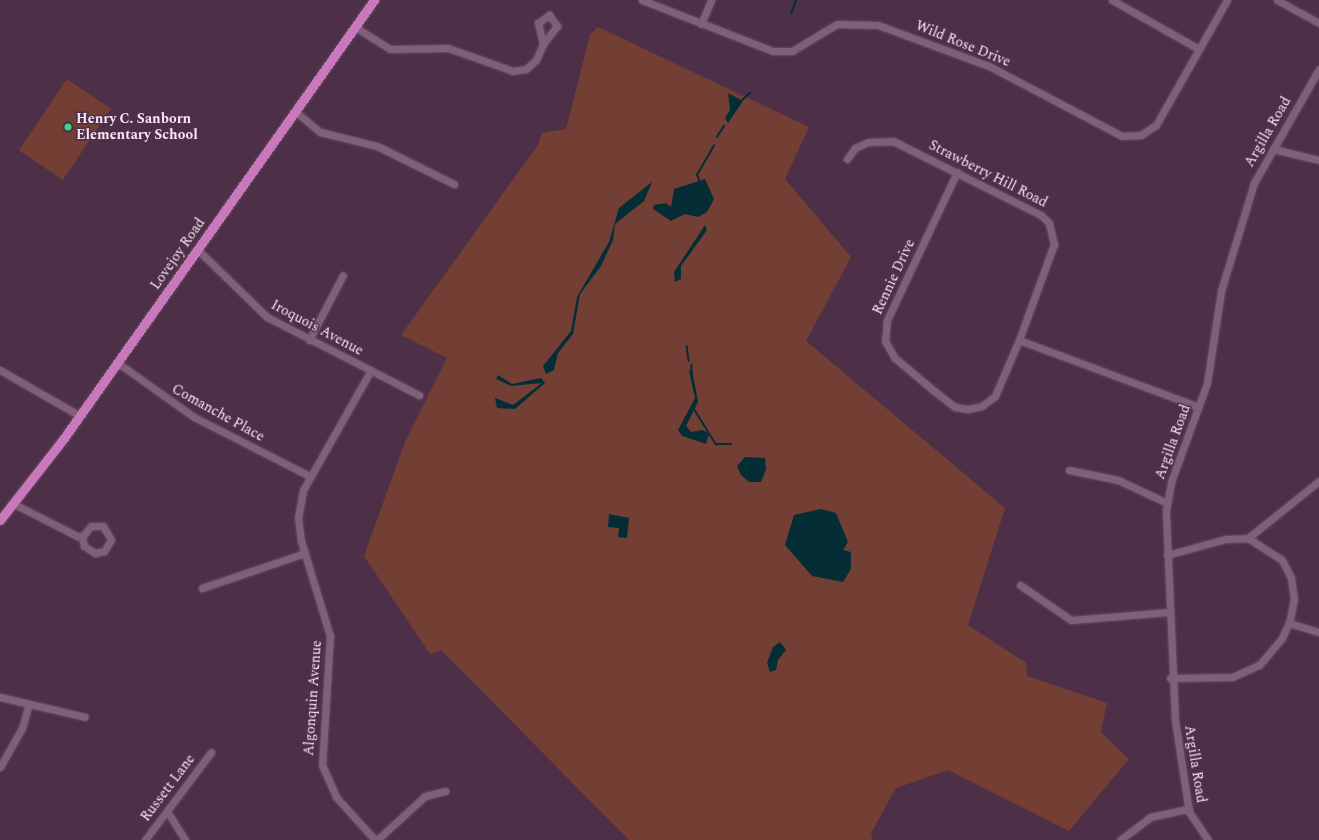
<!DOCTYPE html>
<style>
body{margin:0}
#map{position:relative;width:1319px;height:840px;overflow:hidden;background:#4d3048;font-family:Spectral,serif}
div>[style]{position:absolute}
.green>*{inset:0;background:#733f34;transform-origin:0 0}
.water>*{inset:0;background:#042d35}
.stream>*{height:1.5px;margin:-0.75px;padding:0 0.75px;transform-origin:0.75px;border-radius:0.75px;background:#042d35}
.roads{filter:drop-shadow(0 0 1px #664d62) drop-shadow(0 0 1px #664d62)}
.minor>*{height:7px;margin:-3.5px;padding:0 3.5px;transform-origin:3.5px;border-radius:3.5px;background:#7f5f79}
.major>*{height:9px;margin:-4.5px;padding:0 4.5px;transform-origin:4.5px;border-radius:4.5px;background:#c878bb}
.dots>*{width:11px;height:11px;translate:-50% -50%;box-sizing:border-box;border:2px solid #4d3048;border-radius:50%}
span{translate:-50% -50%;white-space:nowrap;text-align:center;line-height:1.15;-webkit-text-stroke:3px #4d3048;paint-order:stroke}
.street-label{font-size:14px;color:#f9e6f5}
.poi-label{font-size:14px;color:#f9e6f5;font-weight:700}
.left{translate:0 -50%;text-align:left}
</style>
<div id="map">
<div class="green">
<div style="clip-path:polygon(598px 27px,809px 127px,785px 179px,851px 257px,806px 341px,1005px 508px,968px 625px,1026px 663px,1027px 676px,1107px 703px,1101px 732px,1129px 759px,1069px 831px,948px 770px,896px 788px,871px 833px,873px 840px,629px 840px,441px 650px,430px 654px,364px 556px,405px 442px,447px 358px,401px 335px,538px 145px,542px 133px,566px 129px,590px 35px)"></div>
<div style="left:67px;top:79px;width:53px;height:86px;rotate:34deg"></div>
</div>
<div class="water">
<div style="clip-path:polygon(728px 93px,743px 101px,728px 123px,725px 118px,730px 110px)"></div>
<div style="clip-path:polygon(705px 179px,714px 199px,707px 212px,698px 217px,685px 214px,671px 221px,653px 209px,654px 205px,666px 203px,671px 207px,674px 189px)"></div>
<div style="clip-path:polygon(652px 182px,644px 201px,615px 224px,613px 240px,601px 266px,580px 294px,573px 334px,558px 353px,554px 370px,546px 374px,543px 366px,571px 331px,577px 297px,609px 242px,619px 208px)"></div>
<div style="clip-path:polygon(705px 225px,707px 230px,681px 266px,681px 279px,675px 282px,674px 272px)"></div>
<div style="clip-path:polygon(692px 369px,698px 402px,686px 426px,691px 432px,703px 430px,709px 434px,706px 444px,682px 436px,678px 430px,695px 398px,689px 371px)"></div>
<div style="clip-path:polygon(498px 375px,512px 384px,541px 378px,545px 383px,515px 409px,497px 408px,495px 398px,513px 405px,542px 383px,511px 386px,496px 379px)"></div>
<div style="clip-path:polygon(745px 457px,765px 458px,766px 469px,761px 482px,749px 482px,741px 475px,737px 466px)"></div>
<div style="clip-path:polygon(821px 509px,836px 513px,848px 542px,843px 550px,851px 552px,851px 569px,843px 582px,812px 576px,785px 545px,794px 515px)"></div>
<div style="clip-path:polygon(609px 514px,629px 518px,627px 538px,618px 537px,619px 528px,608px 527px)"></div>
<div style="clip-path:polygon(780px 642px,786px 650px,778px 660px,776px 670px,770px 672px,767px 663px,773px 647px)"></div>
</div>
<div class="stream">
<div style="left:791px;top:14px;width:15px;rotate:-70deg"></div>
<div style="left:742px;top:100px;width:11px;rotate:-41deg"></div>
<div style="left:717px;top:137px;width:13px;rotate:-58deg"></div>
<div style="left:700px;top:182px;width:8px;rotate:-113deg"></div>
<div style="left:697px;top:175px;width:34px;rotate:-60deg"></div>
<div style="left:687px;top:346px;width:15px;rotate:82deg"></div>
<div style="left:692px;top:365px;width:5px;rotate:90deg"></div>
<div style="left:693px;top:407px;width:44px;rotate:58.1deg"></div>
<div style="left:716px;top:444px;width:15px"></div>
</div>
<div class="roads">
<div class="minor">
<div style="left:642px;top:0;width:141px;rotate:21.3deg"></div>
<div style="left:773px;top:51px;width:19px"></div>
<div style="left:792px;top:51px;width:52px;rotate:-31deg"></div>
<div style="left:837px;top:24px;width:41px;rotate:1.4deg"></div>
<div style="left:878px;top:25px;width:118px;rotate:20.3deg"></div>
<div style="left:989px;top:66px;width:150px;rotate:27.8deg"></div>
<div style="left:1122px;top:136px;width:19px;rotate:-3deg"></div>
<div style="left:1141px;top:135px;width:18px;rotate:-34deg"></div>
<div style="left:1156px;top:125px;width:144px;rotate:-60.4deg"></div>
<div style="left:1112px;top:0;width:100px;rotate:29.4deg"></div>
<div style="left:1277px;top:0;width:48px;rotate:28.7deg"></div>
<div style="left:701px;top:24px;width:26px;rotate:-67deg"></div>
<div style="left:355px;top:27px;width:41px;rotate:32.2deg"></div>
<div style="left:390px;top:49px;width:58px;rotate:-1deg"></div>
<div style="left:448px;top:48px;width:69px;rotate:19.5deg"></div>
<div style="left:513px;top:71px;width:13px;rotate:-9deg"></div>
<div style="left:526px;top:69px;width:13px;rotate:-42deg"></div>
<div style="left:536px;top:60px;width:17px;rotate:-66deg"></div>
<div style="left:543px;top:44px;width:22px;rotate:-103deg"></div>
<div style="left:538px;top:23px;width:14px;rotate:-36deg"></div>
<div style="left:549px;top:15px;width:14px;rotate:54deg"></div>
<div style="left:557px;top:26px;width:23px;rotate:128deg"></div>
<div style="left:296px;top:112px;width:31px;rotate:40deg"></div>
<div style="left:320px;top:132px;width:59px;rotate:13.8deg"></div>
<div style="left:377px;top:146px;width:86px;rotate:26.3deg"></div>
<div style="left:1273px;top:149px;width:47px;rotate:13.4deg"></div>
<div style="left:847px;top:159px;width:14px;rotate:-54deg"></div>
<div style="left:855px;top:148px;width:14px;rotate:-25deg"></div>
<div style="left:868px;top:142px;width:25px;rotate:-2deg"></div>
<div style="left:893px;top:141px;width:165px;rotate:26.6deg"></div>
<div style="left:1041px;top:215px;width:11px;rotate:45deg"></div>
<div style="left:1049px;top:223px;width:22px;rotate:77deg"></div>
<div style="left:1054px;top:244px;width:102px;rotate:110deg"></div>
<div style="left:1019px;top:340px;width:192px;rotate:20.4deg"></div>
<div style="left:957px;top:172px;width:164px;rotate:115.3deg"></div>
<div style="left:887px;top:320px;width:21px;rotate:95deg"></div>
<div style="left:885px;top:341px;width:20px;rotate:60deg"></div>
<div style="left:895px;top:358px;width:50px;rotate:40.1deg"></div>
<div style="left:933px;top:390px;width:28px;rotate:38deg"></div>
<div style="left:955px;top:407px;width:13px;rotate:9deg"></div>
<div style="left:968px;top:409px;width:14px;rotate:-12deg"></div>
<div style="left:982px;top:406px;width:16px;rotate:-38deg"></div>
<div style="left:995px;top:396px;width:61px;rotate:-66.8deg"></div>
<div style="left:198px;top:250px;width:96px;rotate:44.2deg"></div>
<div style="left:267px;top:317px;width:171px;rotate:27.2deg"></div>
<div style="left:309px;top:340px;width:73px;rotate:-62.4deg"></div>
<div style="left:118px;top:363px;width:93px;rotate:35.4deg"></div>
<div style="left:194px;top:417px;width:131px;rotate:27.1deg"></div>
<div style="left:0;top:370px;width:92px;rotate:29.9deg"></div>
<div style="left:371px;top:370px;width:138px;rotate:119.5deg"></div>
<div style="left:303px;top:490px;width:27px;rotate:100deg"></div>
<div style="left:298px;top:517px;width:24px;rotate:83deg"></div>
<div style="left:301px;top:541px;width:99px;rotate:73deg"></div>
<div style="left:330px;top:636px;width:129px;rotate:93.5deg"></div>
<div style="left:322px;top:765px;width:35px;rotate:66deg"></div>
<div style="left:336px;top:797px;width:58px;rotate:47.8deg"></div>
<div style="left:1069px;top:470px;width:50px;rotate:11.5deg"></div>
<div style="left:1118px;top:480px;width:54px;rotate:25.1deg"></div>
<div style="left:14px;top:504px;width:71px;rotate:26.9deg"></div>
<div style="left:77px;top:536px;width:5px;rotate:11deg"></div>
<div style="left:82px;top:537px;width:14px;rotate:-51deg"></div>
<div style="left:91px;top:526px;width:12px"></div>
<div style="left:103px;top:526px;width:16px;rotate:60deg"></div>
<div style="left:111px;top:540px;width:13px;rotate:122deg"></div>
<div style="left:104px;top:551px;width:9px;rotate:167deg"></div>
<div style="left:95px;top:553px;width:13px;rotate:-148deg"></div>
<div style="left:84px;top:546px;width:9px;rotate:-103deg"></div>
<div style="left:1248px;top:538px;width:91px;rotate:-38.8deg"></div>
<div style="left:1167px;top:555px;width:60px;rotate:-15.4deg"></div>
<div style="left:1225px;top:539px;width:23px;rotate:-2deg"></div>
<div style="left:1248px;top:538px;width:40px;rotate:32.9deg"></div>
<div style="left:1282px;top:560px;width:20px;rotate:63deg"></div>
<div style="left:1291px;top:578px;width:21px;rotate:82deg"></div>
<div style="left:1294px;top:599px;width:21px;rotate:101deg"></div>
<div style="left:1290px;top:620px;width:20px;rotate:114deg"></div>
<div style="left:1282px;top:638px;width:35px;rotate:130deg"></div>
<div style="left:1259px;top:665px;width:30px;rotate:156deg"></div>
<div style="left:1232px;top:677px;width:62px;rotate:179.1deg"></div>
<div style="left:1020px;top:585px;width:62px;rotate:34.5deg"></div>
<div style="left:1071px;top:620px;width:98px;rotate:-4.7deg"></div>
<div style="left:202px;top:588px;width:109px;rotate:-18.8deg"></div>
<div style="left:1289px;top:623px;width:31px;rotate:17deg"></div>
<div style="left:0;top:697px;width:87px;rotate:13.2deg"></div>
<div style="left:0;top:767px;width:45px;rotate:-60.6deg"></div>
<div style="left:22px;top:728px;width:25px;rotate:-74deg"></div>
<div style="left:167px;top:811px;width:34px;rotate:58deg"></div>
<div style="left:145px;top:840px;width:110px;rotate:-53.1deg"></div>
<div style="left:377px;top:840px;width:65px;rotate:-42.5deg"></div>
<div style="left:425px;top:796px;width:21px;rotate:-14deg"></div>
<div style="left:1120px;top:840px;width:38px;rotate:-37deg"></div>
<div style="left:1150px;top:817px;width:40px;rotate:-12deg"></div>
<div style="left:1208px;top:840px;width:34px;rotate:-124deg"></div>
<div style="left:1189px;top:812px;width:93px;rotate:-98.7deg"></div>
<div style="left:1175px;top:720px;width:209px;rotate:-92.5deg"></div>
<div style="left:1166px;top:511px;width:29px;rotate:-80deg"></div>
<div style="left:1171px;top:482px;width:105px;rotate:-70deg"></div>
<div style="left:1207px;top:383px;width:93px;rotate:-81.3deg"></div>
<div style="left:1221px;top:291px;width:113px;rotate:-73deg"></div>
<div style="left:1254px;top:183px;width:131px;rotate:-60.3deg"></div>
</div>
<div class="major">
<div style="left:0;top:520px;width:104px;rotate:-52deg"></div>
<div style="left:64px;top:438px;width:537px;rotate:-54.71deg"></div>
</div>
</div>
<div class="dots">
<div style="left:68px;top:127px;background:#3dd77e"></div>
</div>
<div class="street-label">
<span style="left:963px;top:44px;rotate:22deg">Wild Rose Drive</span>
<span style="left:1268px;top:132px;rotate:-60deg">Argilla Road</span>
<span style="left:988px;top:174px;rotate:27deg">Strawberry Hill Road</span>
<span style="left:178px;top:254px;rotate:-55deg">Lovejoy Road</span>
<span style="left:894px;top:277px;rotate:-65deg">Rennie Drive</span>
<span style="left:317px;top:328px;rotate:28deg">Iroquois Avenue</span>
<span style="left:218px;top:413px;rotate:29deg">Comanche Place</span>
<span style="left:1173px;top:442px;rotate:-70deg">Argilla Road</span>
<span style="left:313px;top:698px;rotate:-86deg">Algonquin Avenue</span>
<span style="left:1195px;top:764px;rotate:81deg">Argilla Road</span>
<span style="left:168px;top:788px;rotate:-53deg">Russett Lane</span>
</div>
<div class="poi-label">
<span class="left" style="left:76px;top:127px">Henry C. Sanborn<br>Elementary School</span>
</div>
</div>
